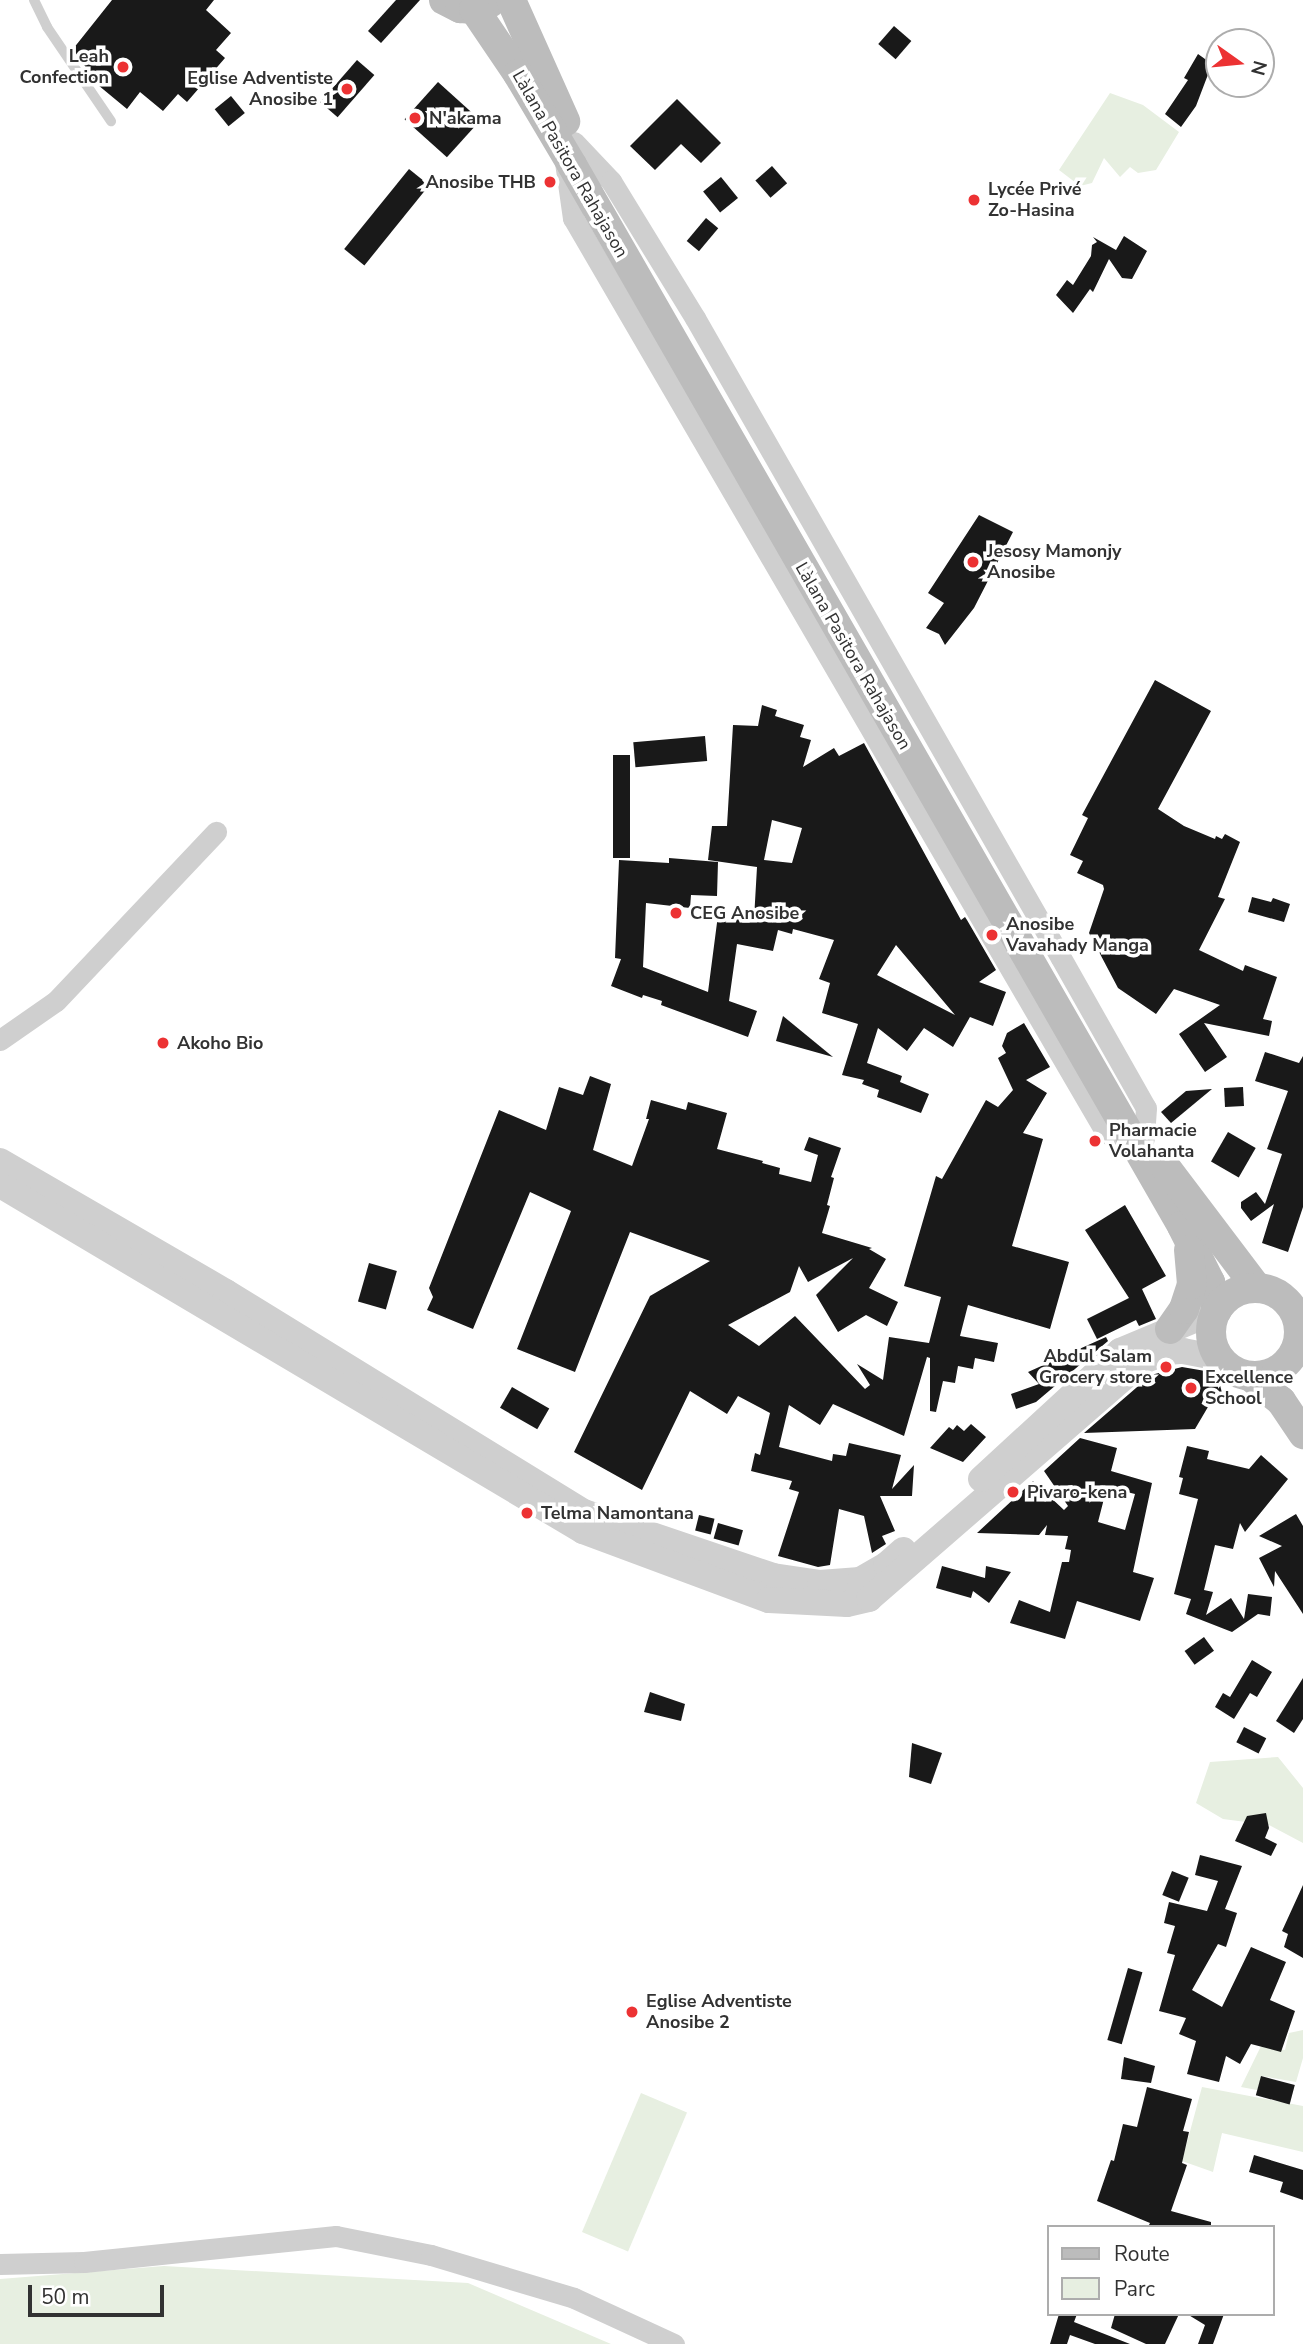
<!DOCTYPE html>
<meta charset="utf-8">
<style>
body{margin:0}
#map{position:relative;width:1303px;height:2344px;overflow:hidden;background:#fff;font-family:"Nunito Sans",sans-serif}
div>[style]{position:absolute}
.green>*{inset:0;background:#e7efe1;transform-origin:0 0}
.building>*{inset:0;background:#191919;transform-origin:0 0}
.service>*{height:10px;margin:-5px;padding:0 5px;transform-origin:5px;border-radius:5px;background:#cfcfcf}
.minor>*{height:21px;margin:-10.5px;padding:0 10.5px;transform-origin:10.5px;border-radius:10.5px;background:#cfcfcf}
.tertiary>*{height:26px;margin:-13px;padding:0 13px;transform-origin:13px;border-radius:13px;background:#cfcfcf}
.secondary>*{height:30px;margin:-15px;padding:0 15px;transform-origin:15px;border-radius:15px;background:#bcbcbc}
.secondary>.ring{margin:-15px;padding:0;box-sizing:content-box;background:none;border:30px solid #bcbcbc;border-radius:50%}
.dots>*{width:19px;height:19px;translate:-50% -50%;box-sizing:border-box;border:4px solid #fff;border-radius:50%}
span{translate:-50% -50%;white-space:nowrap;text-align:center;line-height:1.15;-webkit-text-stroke:7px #fff;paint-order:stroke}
.poi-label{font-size:18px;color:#323232;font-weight:700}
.right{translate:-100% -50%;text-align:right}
.left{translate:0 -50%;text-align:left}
.street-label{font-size:18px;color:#323232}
.legend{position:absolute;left:1047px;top:2225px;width:228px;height:91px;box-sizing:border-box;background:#fff;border:2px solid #adadad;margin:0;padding:9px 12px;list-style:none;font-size:21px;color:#323232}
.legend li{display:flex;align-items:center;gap:14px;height:35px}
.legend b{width:35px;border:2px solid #adadad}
.north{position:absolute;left:1205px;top:28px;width:70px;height:70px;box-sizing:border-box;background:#fff;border:2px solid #adadad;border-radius:50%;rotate:105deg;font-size:19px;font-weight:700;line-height:28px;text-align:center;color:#323232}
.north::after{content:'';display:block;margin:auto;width:24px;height:32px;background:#ec3233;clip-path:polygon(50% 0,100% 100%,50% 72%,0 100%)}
.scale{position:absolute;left:28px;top:2285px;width:136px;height:32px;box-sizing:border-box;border:4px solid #323232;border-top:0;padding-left:9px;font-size:21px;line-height:24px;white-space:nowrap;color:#323232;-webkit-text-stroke:5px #fff;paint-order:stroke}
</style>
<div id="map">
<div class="green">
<div style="clip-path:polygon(1110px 93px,1143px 105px,1179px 132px,1156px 170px,1138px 173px,1130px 167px,1120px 177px,1104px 158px,1092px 183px,1080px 186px,1059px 170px)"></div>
<div style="clip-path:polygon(1278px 1757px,1303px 1788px,1303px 1843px,1269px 1825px,1223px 1819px,1196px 1803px,1210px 1762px)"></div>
<div style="clip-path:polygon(1303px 2030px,1303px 2058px,1296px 2082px,1262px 2076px,1257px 2090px,1241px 2087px,1261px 2046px,1285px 2050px,1289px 2033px)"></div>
<div style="clip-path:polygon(1202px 2087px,1303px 2106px,1303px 2152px,1222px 2133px,1213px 2172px,1182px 2161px)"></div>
<div style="left:641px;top:2093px;width:50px;height:151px;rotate:23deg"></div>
<div style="clip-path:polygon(164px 2266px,468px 2283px,611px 2344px,0 2344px,0 2279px)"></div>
</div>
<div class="building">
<div style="clip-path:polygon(112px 0,214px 0,206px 10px,231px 33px,216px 50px,225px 58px,187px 102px,178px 94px,163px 111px,140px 92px,127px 109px,98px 85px,73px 49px)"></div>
<div style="clip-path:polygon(396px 0,420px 0,381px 43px,368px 31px)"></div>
<div style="left:894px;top:26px;width:23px;height:24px;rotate:41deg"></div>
<div style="clip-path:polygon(1198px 54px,1212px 64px,1196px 106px,1181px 127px,1165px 114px,1188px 80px,1184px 78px)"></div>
<div style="left:357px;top:60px;width:23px;height:56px;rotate:41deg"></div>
<div style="left:438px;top:82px;width:57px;height:50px;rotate:42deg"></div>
<div style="left:231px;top:96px;width:22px;height:21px;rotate:51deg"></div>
<div style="clip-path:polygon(677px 99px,721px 143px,701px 163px,681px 144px,655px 170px,630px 146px)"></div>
<div style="left:772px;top:166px;width:23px;height:22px;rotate:49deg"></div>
<div style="left:409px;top:169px;width:26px;height:103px;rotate:39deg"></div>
<div style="left:721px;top:177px;width:27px;height:23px;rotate:51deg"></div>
<div style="left:706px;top:218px;width:16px;height:30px;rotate:40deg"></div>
<div style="clip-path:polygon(1124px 236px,1147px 251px,1132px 279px,1122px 278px,1109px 259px,1093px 292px,1090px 289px,1073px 313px,1056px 295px,1067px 280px,1073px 285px,1091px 256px,1092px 245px,1097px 242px,1093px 237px,1116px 250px)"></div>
<div style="clip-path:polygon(979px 515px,1013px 532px,974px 608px,945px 645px,939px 634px,926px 628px,944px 603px,928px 593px)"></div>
<div style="clip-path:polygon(1155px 680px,1211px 711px,1158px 809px,1184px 826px,1215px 839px,1216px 836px,1222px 839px,1225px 834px,1240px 842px,1218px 897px,1225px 899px,1199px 950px,1243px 971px,1245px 965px,1277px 977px,1263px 1019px,1272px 1021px,1269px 1036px,1204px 1023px,1227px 1057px,1205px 1072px,1179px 1034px,1220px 1005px,1174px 989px,1156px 1014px,1118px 988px,1089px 933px,1104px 889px,1103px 885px,1077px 873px,1083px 861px,1070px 855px,1088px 818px,1082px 815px)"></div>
<div style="clip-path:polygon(evenodd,762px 705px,777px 710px,775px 716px,804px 725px,800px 737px,811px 740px,803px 767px,834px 748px,839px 756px,864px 743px,961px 920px,965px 917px,967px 920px,996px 970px,979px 982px,1006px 992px,993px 1026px,970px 1017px,953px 1047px,924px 1028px,907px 1051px,878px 1028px,867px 1063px,902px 1076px,900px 1082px,929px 1094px,921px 1113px,877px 1097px,879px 1090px,862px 1084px,864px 1080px,842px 1075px,858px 1024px,822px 1013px,830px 983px,819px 979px,834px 940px,793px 929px,792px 934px,778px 930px,773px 951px,737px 944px,729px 1001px,757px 1011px,748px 1037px,661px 1005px,662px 1001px,643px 995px,642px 998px,611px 986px,621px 959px,615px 958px,619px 860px,669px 863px,669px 858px,718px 862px,717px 896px,691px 895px,690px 908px,646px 903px,643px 967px,708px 992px,718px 915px,754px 919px,757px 867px,708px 860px,712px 826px,727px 826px,733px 725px,758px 726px,762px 705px,772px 820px,802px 828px,792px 863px,764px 860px,772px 820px,762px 705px,896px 945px,955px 1015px,877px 975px,896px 945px)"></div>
<div style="left:705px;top:736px;width:25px;height:72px;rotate:85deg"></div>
<div style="left:613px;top:755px;width:17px;height:103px"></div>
<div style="clip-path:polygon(1252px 897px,1271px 902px,1273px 898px,1290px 904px,1284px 922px,1248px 912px)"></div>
<div style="clip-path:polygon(783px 1016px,833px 1057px,776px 1041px)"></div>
<div style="clip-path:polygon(1024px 1023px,1050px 1067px,1026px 1080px,1047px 1093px,1023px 1133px,1043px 1139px,1012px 1246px,1069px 1262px,1050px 1329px,968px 1305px,960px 1336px,998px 1343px,994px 1362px,975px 1358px,973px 1369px,958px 1366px,955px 1383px,943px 1381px,936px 1412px,930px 1411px,930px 1358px,927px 1357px,904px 1436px,833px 1404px,820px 1425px,789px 1405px,779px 1447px,832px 1461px,833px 1454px,846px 1456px,849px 1443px,901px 1455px,892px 1489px,914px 1465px,912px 1496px,880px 1496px,895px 1531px,882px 1536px,886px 1544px,872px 1553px,864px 1516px,839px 1509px,830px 1565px,818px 1567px,778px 1556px,799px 1492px,789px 1489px,792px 1481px,751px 1471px,755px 1453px,760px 1455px,770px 1413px,738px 1396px,727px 1414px,690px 1391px,642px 1490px,574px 1452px,650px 1296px,710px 1261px,630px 1232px,575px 1372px,517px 1349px,571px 1211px,530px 1192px,473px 1329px,427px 1310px,433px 1297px,429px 1288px,499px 1110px,546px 1130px,559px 1087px,583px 1095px,590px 1076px,611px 1084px,593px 1150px,632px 1166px,649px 1119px,646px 1119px,651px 1100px,686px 1110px,688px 1102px,727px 1113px,717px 1149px,763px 1161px,762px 1163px,780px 1168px,779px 1174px,811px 1182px,818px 1155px,804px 1150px,809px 1137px,841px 1148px,831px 1177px,834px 1178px,827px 1205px,830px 1206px,822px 1233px,872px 1248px,869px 1249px,886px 1259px,869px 1288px,898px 1302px,887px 1326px,866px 1315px,838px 1332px,816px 1295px,853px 1258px,808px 1282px,799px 1266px,790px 1292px,728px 1325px,759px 1346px,795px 1316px,865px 1389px,870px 1385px,857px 1364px,883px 1380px,889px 1337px,929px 1343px,941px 1297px,904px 1286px,936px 1176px,942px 1179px,986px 1100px,998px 1107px,1013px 1090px,998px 1058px,1006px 1053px,1002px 1046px,1007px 1033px)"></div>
<div style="clip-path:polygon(1265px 1052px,1299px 1063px,1303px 1056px,1303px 1207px,1288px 1252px,1262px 1243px,1274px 1204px,1251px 1221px,1241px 1208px,1241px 1202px,1256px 1192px,1265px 1204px,1282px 1154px,1267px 1149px,1288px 1091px,1255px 1081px)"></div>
<div style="left:1243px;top:1087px;width:19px;height:19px;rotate:87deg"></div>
<div style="clip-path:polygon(1212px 1089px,1171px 1123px,1161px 1112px,1186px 1091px)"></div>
<div style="left:1228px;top:1132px;width:32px;height:34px;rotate:30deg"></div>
<div style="clip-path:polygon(1125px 1205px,1166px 1276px,1142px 1289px,1156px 1319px,1139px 1326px,1136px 1320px,1097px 1339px,1087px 1319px,1129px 1298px,1085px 1230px)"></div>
<div style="left:369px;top:1263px;width:29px;height:40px;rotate:16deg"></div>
<div style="clip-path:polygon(1106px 1337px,1108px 1341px,1036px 1402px,1016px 1409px,1011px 1394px,1039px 1384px,1028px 1372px)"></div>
<div style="clip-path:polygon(1182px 1367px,1217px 1373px,1222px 1393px,1215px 1395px,1195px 1429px,1084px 1433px,1151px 1375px)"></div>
<div style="left:512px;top:1387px;width:43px;height:24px;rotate:30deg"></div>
<div style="clip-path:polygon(971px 1424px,986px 1437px,963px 1462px,930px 1448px,949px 1427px,953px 1430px,957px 1425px,964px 1431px)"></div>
<div style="clip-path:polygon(evenodd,1080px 1438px,1117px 1448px,1111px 1471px,1152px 1483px,1133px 1572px,1154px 1578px,1140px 1621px,1077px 1601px,1065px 1639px,1010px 1623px,1019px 1600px,1050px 1612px,1062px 1562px,1069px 1562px,1071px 1550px,1065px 1549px,1068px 1536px,1045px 1535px,1047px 1525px,1039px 1535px,977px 1533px,1033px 1481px,1064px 1510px,1068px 1506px,1044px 1471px,1080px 1438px,1107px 1487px,1135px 1494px,1125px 1530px,1098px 1522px,1107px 1487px)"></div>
<div style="clip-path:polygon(1187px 1446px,1209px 1451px,1207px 1459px,1249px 1469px,1261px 1455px,1288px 1479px,1245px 1532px,1240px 1523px,1233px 1549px,1215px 1545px,1204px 1590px,1213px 1592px,1206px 1615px,1231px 1598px,1244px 1619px,1248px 1594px,1272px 1597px,1270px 1616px,1258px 1614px,1232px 1632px,1186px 1614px,1191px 1599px,1174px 1594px,1198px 1499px,1179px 1494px,1183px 1478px,1179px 1477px)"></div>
<div style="clip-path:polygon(1296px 1514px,1303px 1526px,1303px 1614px,1275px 1571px,1274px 1587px,1259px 1558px,1282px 1546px,1259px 1536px)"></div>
<div style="left:699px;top:1515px;width:16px;height:16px;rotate:14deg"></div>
<div style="left:718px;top:1523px;width:26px;height:16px;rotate:16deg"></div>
<div style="clip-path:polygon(942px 1566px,985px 1578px,986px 1566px,1011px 1572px,989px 1603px,973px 1591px,971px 1598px,936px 1588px)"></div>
<div style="left:1204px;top:1637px;width:17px;height:24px;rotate:54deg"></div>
<div style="clip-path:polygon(1252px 1660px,1272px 1672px,1257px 1697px,1250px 1693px,1234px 1719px,1215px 1707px,1223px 1693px,1230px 1697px)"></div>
<div style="clip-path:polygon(1303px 1678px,1303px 1719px,1294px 1733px,1276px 1721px)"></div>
<div style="clip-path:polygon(650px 1692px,685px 1704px,681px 1721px,644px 1712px)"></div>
<div style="left:1244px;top:1727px;width:25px;height:17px;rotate:27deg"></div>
<div style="clip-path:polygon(912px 1743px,942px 1753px,931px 1784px,909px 1777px)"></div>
<div style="clip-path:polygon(1266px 1813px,1269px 1828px,1265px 1838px,1277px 1844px,1271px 1856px,1235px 1841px,1247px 1816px)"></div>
<div style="clip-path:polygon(1200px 1855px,1242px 1866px,1225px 1909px,1237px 1913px,1226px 1947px,1218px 1944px,1192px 1990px,1222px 2007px,1251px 1947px,1286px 1962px,1270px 2000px,1295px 2011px,1281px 2052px,1251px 2044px,1240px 2064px,1226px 2056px,1219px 2082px,1187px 2074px,1196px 2041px,1179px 2034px,1186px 2018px,1159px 2011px,1175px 1955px,1167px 1953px,1175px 1926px,1164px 1923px,1169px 1902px,1207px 1911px,1218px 1881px,1195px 1875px)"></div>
<div style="left:1172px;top:1871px;width:18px;height:26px;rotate:22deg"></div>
<div style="clip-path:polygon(1303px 1885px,1303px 1958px,1284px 1947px,1288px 1934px,1282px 1931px)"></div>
<div style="left:1128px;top:1968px;width:15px;height:75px;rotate:16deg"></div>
<div style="clip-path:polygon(1124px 2057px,1155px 2066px,1151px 2083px,1121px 2079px)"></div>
<div style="left:1261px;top:2076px;width:35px;height:20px;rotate:15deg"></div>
<div style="clip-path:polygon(1147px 2087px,1192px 2099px,1183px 2131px,1189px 2132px,1182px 2163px,1187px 2165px,1171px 2211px,1211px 2222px,1211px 2227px,1148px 2227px,1150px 2223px,1097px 2201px,1111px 2160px,1114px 2161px,1123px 2124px,1137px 2127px)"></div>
<div style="clip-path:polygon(1254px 2155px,1303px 2170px,1303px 2200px,1280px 2192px,1283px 2182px,1249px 2172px)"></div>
<div style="clip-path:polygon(1059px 2314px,1077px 2314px,1074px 2322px,1130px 2344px,1095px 2344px,1070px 2335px,1067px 2344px,1050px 2344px)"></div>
<div style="clip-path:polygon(1115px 2314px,1179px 2314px,1165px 2344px,1146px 2344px,1111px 2328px)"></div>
<div style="clip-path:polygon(1187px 2314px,1224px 2314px,1213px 2344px,1198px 2344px,1205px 2325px)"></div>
</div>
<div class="service">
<div style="left:34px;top:0;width:30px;rotate:64deg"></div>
<div style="left:47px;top:27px;width:114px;rotate:55.8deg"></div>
</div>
<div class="minor">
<div style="left:574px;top:142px;width:54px;rotate:46.5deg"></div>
<div style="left:611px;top:181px;width:161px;rotate:58.5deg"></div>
<div style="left:695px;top:318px;width:737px;rotate:60.24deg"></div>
<div style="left:1061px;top:958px;width:172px;rotate:60.5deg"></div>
<div style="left:1146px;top:1108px;width:31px;rotate:94deg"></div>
<div style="left:565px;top:162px;width:57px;rotate:81.9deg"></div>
<div style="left:573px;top:218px;width:1059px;rotate:59.78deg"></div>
<div style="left:1106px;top:1133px;width:29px;rotate:22deg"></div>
<div style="left:0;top:1040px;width:68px;rotate:-34.9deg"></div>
<div style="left:56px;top:1001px;width:233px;rotate:-46.6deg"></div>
<div style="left:0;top:2264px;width:84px;rotate:-1.4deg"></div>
<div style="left:84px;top:2262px;width:253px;rotate:-5.9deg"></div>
<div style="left:336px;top:2236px;width:97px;rotate:11.3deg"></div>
<div style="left:431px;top:2255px;width:149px;rotate:16.7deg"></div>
<div style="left:574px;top:2298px;width:110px;rotate:24.7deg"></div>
</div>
<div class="tertiary">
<div style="left:0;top:1161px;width:261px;rotate:30.1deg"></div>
<div style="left:226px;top:1292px;width:420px;rotate:31.6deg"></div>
<div style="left:584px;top:1512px;width:200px;rotate:18.7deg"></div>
<div style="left:773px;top:1576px;width:48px;rotate:8.5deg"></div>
<div style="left:820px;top:1583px;width:40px;rotate:-4.3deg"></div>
<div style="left:860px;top:1580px;width:30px;rotate:-30deg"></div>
<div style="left:886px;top:1565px;width:23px;rotate:-41deg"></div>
<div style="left:0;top:1185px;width:678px;rotate:30.69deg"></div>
<div style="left:583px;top:1531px;width:198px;rotate:20.4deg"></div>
<div style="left:769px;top:1600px;width:78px;rotate:2.9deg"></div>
<div style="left:847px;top:1604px;width:23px;rotate:-13deg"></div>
<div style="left:869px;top:1599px;width:363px;rotate:-41deg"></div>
<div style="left:1143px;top:1361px;width:26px;rotate:-21deg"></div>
<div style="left:1167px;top:1352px;width:16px;rotate:-4deg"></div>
<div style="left:1183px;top:1351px;width:37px;rotate:11deg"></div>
<div style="left:1298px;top:1341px;width:6px;rotate:-31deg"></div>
<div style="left:981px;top:1479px;width:189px;rotate:-42.6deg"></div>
<div style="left:1120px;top:1351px;width:83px;rotate:-22.6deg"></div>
<div style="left:1197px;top:1319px;width:16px;rotate:-4deg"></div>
</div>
<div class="secondary">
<div style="left:444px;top:0;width:18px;rotate:27deg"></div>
<div style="left:460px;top:8px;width:14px;rotate:4deg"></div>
<div style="left:474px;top:9px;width:17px;rotate:-21deg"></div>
<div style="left:511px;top:0;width:133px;rotate:65.9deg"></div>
<div style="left:474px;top:9px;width:78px;rotate:55.9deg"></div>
<div style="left:518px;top:74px;width:106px;rotate:59.3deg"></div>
<div style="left:572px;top:165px;width:1224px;rotate:60.1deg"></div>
<div style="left:1182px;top:1226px;width:63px;rotate:63.4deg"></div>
<div style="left:1210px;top:1282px;width:29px;rotate:76deg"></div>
<div style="left:1164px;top:1165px;width:154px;rotate:52.9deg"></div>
<div class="ring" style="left:1211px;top:1288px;width:58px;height:58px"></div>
<div style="left:1170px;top:1329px;width:24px;rotate:-55deg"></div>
<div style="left:1184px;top:1309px;width:26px;rotate:-72deg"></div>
<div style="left:1192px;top:1284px;width:34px;rotate:-95deg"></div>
<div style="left:1250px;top:1376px;width:40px;rotate:39deg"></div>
<div style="left:1281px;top:1401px;width:40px;rotate:56deg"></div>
</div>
<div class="dots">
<div style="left:123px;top:67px;background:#ec3233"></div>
<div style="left:347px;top:89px;background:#ec3233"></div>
<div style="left:415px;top:118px;background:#ec3233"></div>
<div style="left:550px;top:182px;background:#ec3233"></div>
<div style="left:974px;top:200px;background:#ec3233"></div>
<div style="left:973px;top:562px;background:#ec3233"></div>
<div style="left:676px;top:913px;background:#ec3233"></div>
<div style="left:992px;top:935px;background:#ec3233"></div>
<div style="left:163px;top:1043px;background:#ec3233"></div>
<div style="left:1095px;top:1141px;background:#ec3233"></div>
<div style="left:1166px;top:1367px;background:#ec3233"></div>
<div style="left:1191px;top:1388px;background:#ec3233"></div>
<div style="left:1013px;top:1492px;background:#ec3233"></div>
<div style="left:527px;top:1513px;background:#ec3233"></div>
<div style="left:632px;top:2012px;background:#ec3233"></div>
</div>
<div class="poi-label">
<span class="right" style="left:109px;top:67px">Leah<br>Confection</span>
<span class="right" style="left:333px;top:89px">Eglise Adventiste<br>Anosibe 1</span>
<span class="left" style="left:429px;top:118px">N'akama</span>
<span class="right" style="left:536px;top:182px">Anosibe THB</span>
<span class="left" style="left:988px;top:200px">Lycée Privé<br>Zo-Hasina</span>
<span class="left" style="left:987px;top:562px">Jesosy Mamonjy<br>Anosibe</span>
<span class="left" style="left:690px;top:913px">CEG Anosibe</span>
<span class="left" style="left:1006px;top:935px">Anosibe<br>Vavahady Manga</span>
<span class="left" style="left:177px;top:1043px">Akoho Bio</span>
<span class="left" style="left:1109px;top:1141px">Pharmacie<br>Volahanta</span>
<span class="right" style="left:1152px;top:1367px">Abdul Salam<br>Grocery store</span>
<span class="left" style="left:1205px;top:1388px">Excellence<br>School</span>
<span class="left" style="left:1027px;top:1492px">Pivaro-kena</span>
<span class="left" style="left:541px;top:1513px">Telma Namontana</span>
<span class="left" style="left:646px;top:2012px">Eglise Adventiste<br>Anosibe 2</span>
</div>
<div class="street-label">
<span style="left:570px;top:164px;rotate:60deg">Làlana Pasitora Rahajason</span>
<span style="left:853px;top:656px;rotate:60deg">Làlana Pasitora Rahajason</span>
</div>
<ul class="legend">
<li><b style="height:9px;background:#bcbcbc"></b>Route</li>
<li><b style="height:19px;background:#e7efe1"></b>Parc</li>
</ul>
<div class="north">N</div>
<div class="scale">50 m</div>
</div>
